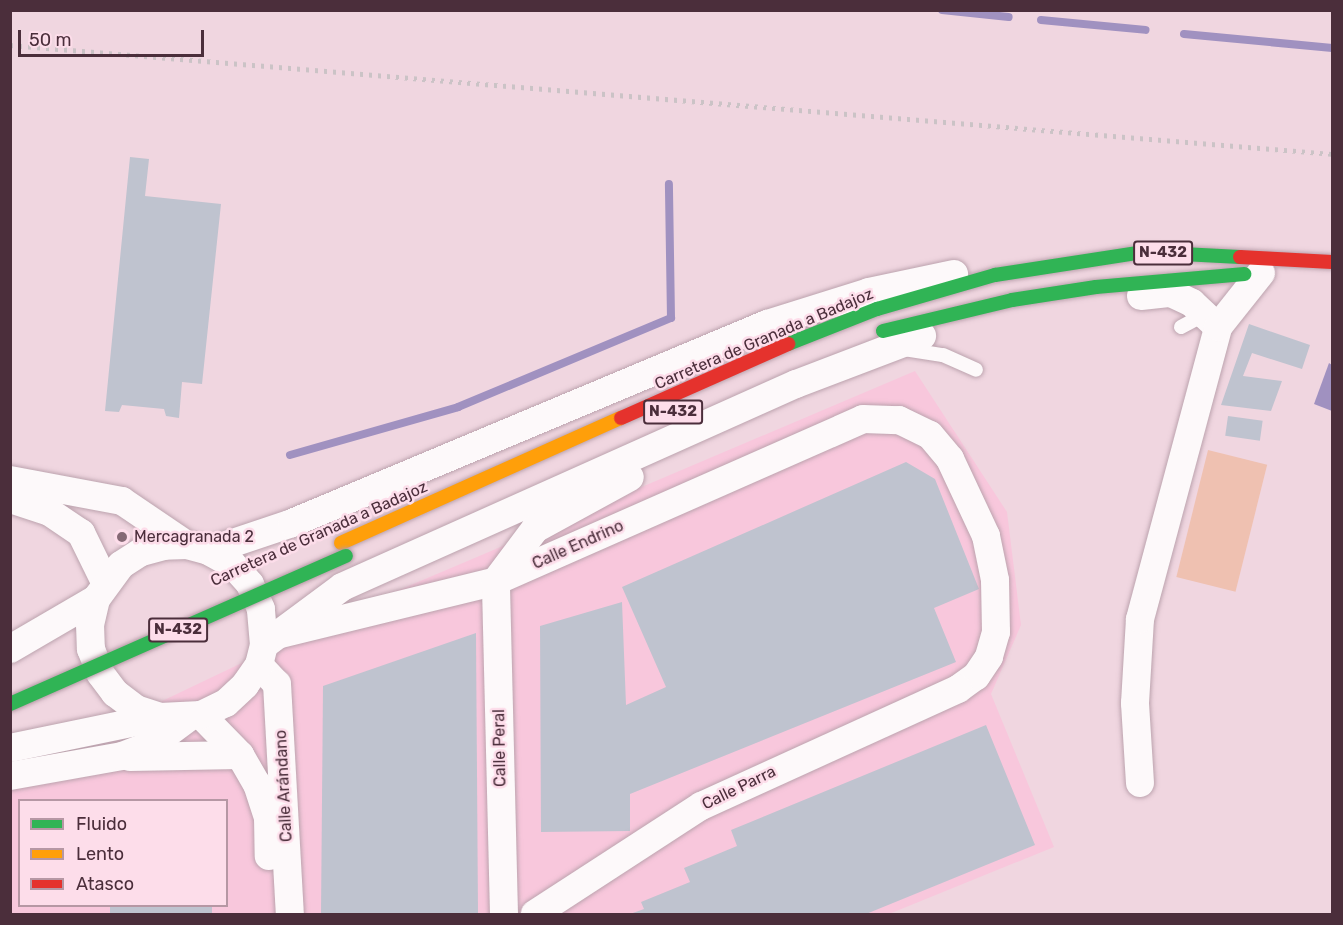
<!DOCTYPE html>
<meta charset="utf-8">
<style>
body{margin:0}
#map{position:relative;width:1343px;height:925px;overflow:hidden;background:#f0d6e0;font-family:Rubik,sans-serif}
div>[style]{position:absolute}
.built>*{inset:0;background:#f8c7dc}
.green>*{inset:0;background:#efc1b1;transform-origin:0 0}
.water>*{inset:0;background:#a091c0}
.stream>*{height:8px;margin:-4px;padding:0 4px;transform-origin:4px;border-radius:4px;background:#a091c0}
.building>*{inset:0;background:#bfc3cf;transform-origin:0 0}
.roads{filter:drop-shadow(0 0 2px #bca3ae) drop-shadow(0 0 2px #bca3ae)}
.lane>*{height:14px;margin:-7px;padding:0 7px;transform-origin:7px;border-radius:7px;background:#fdf9fa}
.street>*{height:28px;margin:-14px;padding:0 14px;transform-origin:14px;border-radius:14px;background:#fdf9fa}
.fast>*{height:14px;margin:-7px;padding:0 7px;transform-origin:7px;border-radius:7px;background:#30b455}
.slow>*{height:14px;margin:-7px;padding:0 7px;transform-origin:7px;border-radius:7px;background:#ff9f0a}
.jam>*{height:14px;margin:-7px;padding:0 7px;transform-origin:7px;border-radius:7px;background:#e5322d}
.rail>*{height:4.5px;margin-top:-2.25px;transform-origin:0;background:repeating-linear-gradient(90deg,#cbc3c6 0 3px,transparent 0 9px)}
.bridges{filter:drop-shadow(0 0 2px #b49aa5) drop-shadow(0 0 2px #b49aa5)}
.fast-bridge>*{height:14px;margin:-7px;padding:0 7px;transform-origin:7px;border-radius:7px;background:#30b455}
.dots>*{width:16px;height:16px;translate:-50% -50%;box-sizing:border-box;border:3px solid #fdddea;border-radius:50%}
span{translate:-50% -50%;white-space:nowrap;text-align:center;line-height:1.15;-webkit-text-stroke:5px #fdddea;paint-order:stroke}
.shield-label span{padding:2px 4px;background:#fdddea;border:2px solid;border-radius:4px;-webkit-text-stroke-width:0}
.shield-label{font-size:15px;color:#4b2e3b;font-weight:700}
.street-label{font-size:16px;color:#4b2e3b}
.poi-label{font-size:16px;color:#4b2e3b}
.left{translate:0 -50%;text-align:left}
.frame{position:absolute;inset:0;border:12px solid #4b2e3b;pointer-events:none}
.legend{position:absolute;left:18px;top:799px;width:210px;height:108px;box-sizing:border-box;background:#fdddea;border:2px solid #b697a4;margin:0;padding:8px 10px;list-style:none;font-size:18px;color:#4b2e3b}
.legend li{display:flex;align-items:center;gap:12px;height:30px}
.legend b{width:30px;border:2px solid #b697a4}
.scale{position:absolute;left:18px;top:30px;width:186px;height:27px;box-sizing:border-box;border:3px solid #4b2e3b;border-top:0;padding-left:8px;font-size:18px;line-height:21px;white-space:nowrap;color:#4b2e3b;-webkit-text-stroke:4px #fdddea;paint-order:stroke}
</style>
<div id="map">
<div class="built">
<div style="clip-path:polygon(evenodd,915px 371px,1007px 512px,1021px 625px,991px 694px,1054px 847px,889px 914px,11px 914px,11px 773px,359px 607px,915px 371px,20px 800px,226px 800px,226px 906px,20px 906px,20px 800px)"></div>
</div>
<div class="green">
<div style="left:1208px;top:450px;width:61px;height:131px;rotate:14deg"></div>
</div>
<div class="water">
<div style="clip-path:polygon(1329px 363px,1332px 365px,1332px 411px,1314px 404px)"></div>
</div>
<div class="stream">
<div style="left:942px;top:10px;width:67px;rotate:6deg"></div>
<div style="left:1041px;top:20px;width:105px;rotate:5.4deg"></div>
<div style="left:1184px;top:34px;width:149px;rotate:5.4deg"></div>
<div style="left:290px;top:455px;width:175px;rotate:-15.9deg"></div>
<div style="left:458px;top:407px;width:231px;rotate:-22.7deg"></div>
<div style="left:671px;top:318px;width:134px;rotate:-90.9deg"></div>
</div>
<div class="building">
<div style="clip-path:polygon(130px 157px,149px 159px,145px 196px,221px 204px,202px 384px,182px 382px,179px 418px,166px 416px,164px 409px,122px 405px,119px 412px,105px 411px)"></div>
<div style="clip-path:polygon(1249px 324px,1310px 345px,1302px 369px,1252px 353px,1243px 376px,1282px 381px,1271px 411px,1221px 405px)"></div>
<div style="left:1228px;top:416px;width:35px;height:20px;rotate:8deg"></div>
<div style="clip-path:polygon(906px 462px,935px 479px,979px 589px,934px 608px,956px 662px,630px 794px,630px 831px,541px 832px,540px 626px,622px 602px,626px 705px,666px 687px,622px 587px)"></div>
<div style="clip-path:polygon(476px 633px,478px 914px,321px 914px,323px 686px)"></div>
<div style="clip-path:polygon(986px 725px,1035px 845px,866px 914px,630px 914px,644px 909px,641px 902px,690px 882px,684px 868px,737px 846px,731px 830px)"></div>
<div style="left:110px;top:906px;width:102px;height:8px"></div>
</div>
<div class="roads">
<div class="lane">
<div style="left:1181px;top:327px;width:26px;rotate:-28deg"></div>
<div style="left:904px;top:349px;width:39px;rotate:9deg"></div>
<div style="left:943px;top:355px;width:36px;rotate:24deg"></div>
</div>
<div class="street">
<div style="left:1141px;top:296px;width:30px;rotate:-6deg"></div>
<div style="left:1171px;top:293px;width:23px;rotate:25deg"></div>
<div style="left:1192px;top:303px;width:35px;rotate:43deg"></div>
<div style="left:10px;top:480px;width:114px;rotate:10.6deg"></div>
<div style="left:122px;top:501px;width:78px;rotate:34.1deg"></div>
<div style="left:10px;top:499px;width:40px;rotate:18deg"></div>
<div style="left:48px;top:511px;width:40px;rotate:34deg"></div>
<div style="left:81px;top:533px;width:55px;rotate:63.9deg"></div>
<div style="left:209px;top:551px;width:88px;rotate:-18.6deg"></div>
<div style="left:292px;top:523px;width:515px;rotate:-22.73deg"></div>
<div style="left:767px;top:324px;width:107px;rotate:-17.4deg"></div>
<div style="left:869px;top:292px;width:87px;rotate:-12deg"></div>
<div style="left:281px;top:634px;width:221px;rotate:-13.8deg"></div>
<div style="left:496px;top:581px;width:401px;rotate:-23.8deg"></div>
<div style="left:863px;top:419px;width:36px;rotate:2deg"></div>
<div style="left:899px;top:420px;width:34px;rotate:26deg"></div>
<div style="left:930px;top:435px;width:31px;rotate:50deg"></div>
<div style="left:950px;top:459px;width:85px;rotate:64.9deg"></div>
<div style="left:986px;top:536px;width:45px;rotate:78.4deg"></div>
<div style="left:995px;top:580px;width:52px;rotate:88.9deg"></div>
<div style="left:996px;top:632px;width:26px;rotate:106deg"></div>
<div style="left:989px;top:657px;width:23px;rotate:124deg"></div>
<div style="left:976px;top:676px;width:22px;rotate:144deg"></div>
<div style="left:958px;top:689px;width:282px;rotate:155.5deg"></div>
<div style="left:701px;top:806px;width:198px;rotate:147deg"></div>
<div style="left:264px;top:645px;width:97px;rotate:-36.6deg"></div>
<div style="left:342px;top:587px;width:497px;rotate:-24.1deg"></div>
<div style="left:796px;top:384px;width:135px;rotate:-20.9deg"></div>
<div style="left:10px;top:649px;width:99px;rotate:-30.2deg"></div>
<div style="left:259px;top:665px;width:26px;rotate:47deg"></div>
<div style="left:277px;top:684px;width:230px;rotate:86.8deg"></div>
<div style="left:201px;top:715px;width:56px;rotate:45.7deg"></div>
<div style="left:240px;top:755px;width:34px;rotate:60deg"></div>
<div style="left:257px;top:784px;width:35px;rotate:72deg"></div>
<div style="left:268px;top:817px;width:39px;rotate:89deg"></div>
<div style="left:10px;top:748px;width:153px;rotate:-11.7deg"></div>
<div style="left:160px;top:717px;width:41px;rotate:-2.8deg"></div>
<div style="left:201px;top:715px;width:28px;rotate:-26deg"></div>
<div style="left:226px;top:703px;width:26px;rotate:-43deg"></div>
<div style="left:245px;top:685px;width:24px;rotate:-55deg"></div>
<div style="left:259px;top:665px;width:21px;rotate:-76deg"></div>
<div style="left:264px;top:645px;width:36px;rotate:-95deg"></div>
<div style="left:261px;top:609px;width:27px;rotate:-114deg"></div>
<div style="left:250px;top:584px;width:27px;rotate:-132deg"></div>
<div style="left:232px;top:564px;width:26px;rotate:-151deg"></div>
<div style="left:209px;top:551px;width:23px;rotate:-165deg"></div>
<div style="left:187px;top:545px;width:23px;rotate:178deg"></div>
<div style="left:164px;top:546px;width:24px;rotate:165deg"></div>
<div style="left:141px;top:552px;width:24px;rotate:147deg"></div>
<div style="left:121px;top:565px;width:42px;rotate:126.3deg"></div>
<div style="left:96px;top:599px;width:26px;rotate:103deg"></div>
<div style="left:90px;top:624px;width:25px;rotate:88deg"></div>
<div style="left:91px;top:649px;width:26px;rotate:69deg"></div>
<div style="left:100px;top:673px;width:25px;rotate:53deg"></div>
<div style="left:115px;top:693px;width:26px;rotate:37deg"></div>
<div style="left:136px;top:709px;width:25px;rotate:18deg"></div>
<div style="left:130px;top:757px;width:110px;rotate:-1deg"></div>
<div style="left:10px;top:776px;width:114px;rotate:-10.1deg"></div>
<div style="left:122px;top:756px;width:33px;rotate:-21deg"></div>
<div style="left:153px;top:744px;width:44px;rotate:-36.6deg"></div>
<div style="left:1140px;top:783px;width:80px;rotate:-93.6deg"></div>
<div style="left:1135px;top:703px;width:84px;rotate:-86.6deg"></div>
<div style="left:1140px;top:619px;width:302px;rotate:-75deg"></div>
<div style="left:1218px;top:327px;width:69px;rotate:-51.5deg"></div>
<div style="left:504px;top:914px;width:333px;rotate:-91.4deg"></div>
<div style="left:496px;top:581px;width:65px;rotate:-53.1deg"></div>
<div style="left:535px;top:529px;width:108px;rotate:-28.7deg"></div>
</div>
<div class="fast">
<div style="left:883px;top:331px;width:133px;rotate:-13.5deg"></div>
<div style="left:1012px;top:300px;width:85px;rotate:-8.8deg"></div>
<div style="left:1096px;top:287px;width:149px;rotate:-5deg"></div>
<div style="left:788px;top:344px;width:96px;rotate:-21.5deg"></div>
<div style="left:877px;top:309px;width:123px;rotate:-16.1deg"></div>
<div style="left:995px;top:275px;width:151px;rotate:-8.8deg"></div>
<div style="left:1144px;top:252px;width:96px;rotate:3deg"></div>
</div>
<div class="slow">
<div style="left:341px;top:543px;width:307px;rotate:-24.1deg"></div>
</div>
<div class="jam">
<div style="left:1240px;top:257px;width:92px;rotate:3.1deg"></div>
<div style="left:621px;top:418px;width:183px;rotate:-23.9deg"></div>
</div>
</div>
<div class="rail">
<div style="left:10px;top:45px;width:1326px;rotate:4.71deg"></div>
</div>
<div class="bridges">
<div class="fast-bridge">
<div style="left:10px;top:704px;width:367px;rotate:-23.8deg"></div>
</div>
</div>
<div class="dots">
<div style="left:122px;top:537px;background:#856975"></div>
</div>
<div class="shield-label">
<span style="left:1163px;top:253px">N-432</span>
<span style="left:673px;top:412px">N-432</span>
<span style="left:178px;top:630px">N-432</span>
</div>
<div class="street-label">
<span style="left:764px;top:339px;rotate:-23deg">Carretera de Granada a Badajoz</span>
<span style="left:319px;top:534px;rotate:-24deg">Carretera de Granada a Badajoz</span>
<span style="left:578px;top:545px;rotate:-24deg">Calle Endrino</span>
<span style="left:500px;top:748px;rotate:-91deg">Calle Peral</span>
<span style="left:284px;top:786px;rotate:-93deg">Calle Arándano</span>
<span style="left:739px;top:788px;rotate:-26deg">Calle Parra</span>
</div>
<div class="poi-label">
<span class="left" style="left:134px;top:537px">Mercagranada 2</span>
</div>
<div class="frame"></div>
<ul class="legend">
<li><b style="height:8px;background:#30b455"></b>Fluido</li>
<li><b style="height:8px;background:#ff9f0a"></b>Lento</li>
<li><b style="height:8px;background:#e5322d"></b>Atasco</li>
</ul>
<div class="scale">50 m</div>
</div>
